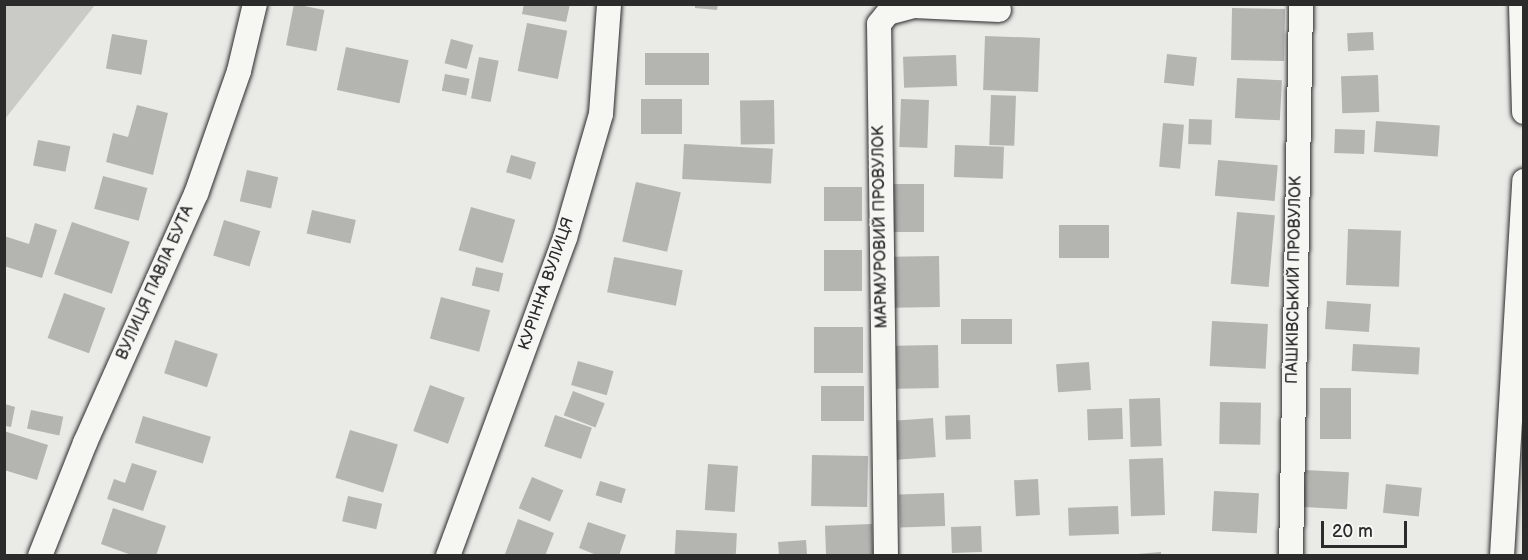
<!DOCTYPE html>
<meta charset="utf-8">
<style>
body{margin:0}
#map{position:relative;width:1528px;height:560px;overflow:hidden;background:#eaeae6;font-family:"Balsamiq Sans",sans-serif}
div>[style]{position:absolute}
.green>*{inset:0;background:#cacac7}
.building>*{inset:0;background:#b4b4b1;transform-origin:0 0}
.roads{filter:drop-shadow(0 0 2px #2b2b2b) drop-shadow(0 0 2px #2b2b2b)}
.street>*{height:24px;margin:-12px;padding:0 12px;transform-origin:12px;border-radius:12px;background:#f6f6f2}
span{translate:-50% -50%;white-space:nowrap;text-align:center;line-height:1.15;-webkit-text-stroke:4.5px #f6f6f2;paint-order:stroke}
.street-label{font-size:16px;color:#2b2b2b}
.frame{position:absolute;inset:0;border:6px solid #2b2b2b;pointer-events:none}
.scale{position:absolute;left:1321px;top:521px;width:86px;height:27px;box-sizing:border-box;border:3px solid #2b2b2b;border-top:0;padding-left:8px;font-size:18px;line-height:21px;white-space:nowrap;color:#2b2b2b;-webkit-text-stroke:4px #f6f6f2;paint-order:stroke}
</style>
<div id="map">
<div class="green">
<div style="clip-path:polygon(5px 4px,95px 5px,5px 119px,4px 5px)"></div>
</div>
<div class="building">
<div style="left:294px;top:4px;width:31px;height:42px;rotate:11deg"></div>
<div style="clip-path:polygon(524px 4px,570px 4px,566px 22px,522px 14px)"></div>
<div style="clip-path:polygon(695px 4px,718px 4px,717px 10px,695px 8px)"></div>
<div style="left:1232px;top:8px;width:53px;height:52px;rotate:1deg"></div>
<div style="left:527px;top:23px;width:41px;height:49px;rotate:11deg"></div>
<div style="left:1373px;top:32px;width:18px;height:26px;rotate:87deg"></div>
<div style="left:112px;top:34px;width:36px;height:35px;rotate:10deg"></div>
<div style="left:985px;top:36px;width:55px;height:54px;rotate:2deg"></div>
<div style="left:451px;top:39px;width:23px;height:25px;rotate:15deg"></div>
<div style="left:346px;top:47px;width:64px;height:44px;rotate:12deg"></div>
<div style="left:645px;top:53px;width:64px;height:32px"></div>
<div style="left:1167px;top:54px;width:30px;height:29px;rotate:6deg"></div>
<div style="left:956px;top:55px;width:31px;height:53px;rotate:88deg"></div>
<div style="left:479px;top:57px;width:20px;height:42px;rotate:11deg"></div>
<div style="left:445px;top:74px;width:25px;height:17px;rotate:11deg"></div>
<div style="left:1378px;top:75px;width:37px;height:37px;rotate:88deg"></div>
<div style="left:1237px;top:78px;width:45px;height:40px;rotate:3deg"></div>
<div style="left:991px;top:95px;width:25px;height:50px;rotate:2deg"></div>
<div style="left:641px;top:99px;width:41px;height:35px"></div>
<div style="left:901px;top:99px;width:28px;height:48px;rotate:2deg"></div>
<div style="left:774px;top:100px;width:44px;height:34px;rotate:89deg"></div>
<div style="clip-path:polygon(137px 105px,168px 113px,153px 175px,106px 162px,113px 133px,128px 137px)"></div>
<div style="left:1189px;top:119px;width:23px;height:25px;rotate:2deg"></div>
<div style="left:1376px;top:121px;width:64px;height:31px;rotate:4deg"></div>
<div style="left:1163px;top:123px;width:21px;height:44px;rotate:5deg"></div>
<div style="left:1335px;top:129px;width:30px;height:24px;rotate:2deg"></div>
<div style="left:38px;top:140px;width:33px;height:26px;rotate:11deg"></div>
<div style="left:684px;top:144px;width:89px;height:35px;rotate:3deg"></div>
<div style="left:955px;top:145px;width:49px;height:32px;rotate:2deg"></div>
<div style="left:511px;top:155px;width:26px;height:18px;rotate:16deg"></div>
<div style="left:1218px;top:160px;width:60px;height:36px;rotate:5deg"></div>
<div style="left:247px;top:170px;width:32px;height:32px;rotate:13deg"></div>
<div style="left:103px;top:176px;width:46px;height:34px;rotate:15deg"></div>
<div style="left:636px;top:182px;width:46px;height:61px;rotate:13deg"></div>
<div style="left:890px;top:184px;width:34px;height:48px"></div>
<div style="left:824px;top:187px;width:38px;height:34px"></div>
<div style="left:471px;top:207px;width:46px;height:45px;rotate:16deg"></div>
<div style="left:312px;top:210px;width:45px;height:24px;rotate:13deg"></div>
<div style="left:1237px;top:212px;width:38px;height:72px;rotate:5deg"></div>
<div style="left:224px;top:220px;width:38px;height:37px;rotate:17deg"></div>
<div style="left:72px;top:222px;width:61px;height:55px;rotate:19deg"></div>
<div style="clip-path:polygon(35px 223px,57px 230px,42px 278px,4px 266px,4px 236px,29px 244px)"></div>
<div style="left:1059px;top:225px;width:50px;height:33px"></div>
<div style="left:1348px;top:229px;width:53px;height:56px;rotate:2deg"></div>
<div style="left:824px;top:250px;width:38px;height:41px"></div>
<div style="left:939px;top:256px;width:51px;height:47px;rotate:89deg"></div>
<div style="left:614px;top:257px;width:70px;height:36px;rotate:11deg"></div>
<div style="left:476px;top:267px;width:28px;height:19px;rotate:13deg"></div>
<div style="left:64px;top:293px;width:44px;height:48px;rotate:20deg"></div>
<div style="left:441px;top:297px;width:51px;height:43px;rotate:15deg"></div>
<div style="left:1327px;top:301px;width:44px;height:28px;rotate:4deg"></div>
<div style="left:961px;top:319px;width:51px;height:25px"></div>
<div style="left:1212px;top:321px;width:56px;height:45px;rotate:3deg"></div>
<div style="left:814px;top:327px;width:49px;height:46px"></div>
<div style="left:175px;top:340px;width:45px;height:35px;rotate:18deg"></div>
<div style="left:1353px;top:344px;width:67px;height:27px;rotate:3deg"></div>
<div style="left:938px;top:345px;width:43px;height:42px;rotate:89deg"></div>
<div style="left:578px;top:361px;width:37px;height:25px;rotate:16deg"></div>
<div style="left:1089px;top:362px;width:28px;height:33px;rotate:86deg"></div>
<div style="left:430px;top:385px;width:37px;height:49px;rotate:20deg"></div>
<div style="left:864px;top:386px;width:35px;height:43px;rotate:90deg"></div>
<div style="left:1320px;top:388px;width:31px;height:51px"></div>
<div style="left:573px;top:391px;width:34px;height:26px;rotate:21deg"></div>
<div style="left:1160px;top:398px;width:48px;height:31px;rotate:88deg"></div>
<div style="left:1220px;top:402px;width:41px;height:42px;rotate:1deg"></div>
<div style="clip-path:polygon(5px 404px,15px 407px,11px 427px,5px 426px)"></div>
<div style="left:1122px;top:408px;width:31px;height:35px;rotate:88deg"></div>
<div style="left:31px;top:410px;width:33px;height:19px;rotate:12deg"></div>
<div style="left:555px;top:415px;width:39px;height:33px;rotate:19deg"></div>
<div style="left:970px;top:415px;width:24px;height:25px;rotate:88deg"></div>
<div style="left:143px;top:416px;width:71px;height:28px;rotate:17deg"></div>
<div style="left:933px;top:418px;width:39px;height:43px;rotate:86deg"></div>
<div style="left:350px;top:430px;width:50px;height:50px;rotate:17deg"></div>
<div style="clip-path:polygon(4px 431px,48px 445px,37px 480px,4px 470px)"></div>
<div style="left:812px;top:455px;width:56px;height:51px;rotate:1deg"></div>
<div style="left:1163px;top:458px;width:57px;height:34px;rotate:88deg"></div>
<div style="clip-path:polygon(132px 463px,157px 471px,143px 511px,107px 499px,114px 479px,125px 483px)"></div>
<div style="left:708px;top:464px;width:30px;height:46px;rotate:4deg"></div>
<div style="left:1305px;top:470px;width:44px;height:37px;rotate:3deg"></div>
<div style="left:532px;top:477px;width:34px;height:34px;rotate:23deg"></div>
<div style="left:1038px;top:479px;width:36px;height:24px;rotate:87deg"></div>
<div style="left:600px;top:481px;width:27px;height:15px;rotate:17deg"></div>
<div style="left:1386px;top:484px;width:36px;height:29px;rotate:6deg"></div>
<div style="left:1214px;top:491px;width:45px;height:40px;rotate:3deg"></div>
<div style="left:944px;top:493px;width:33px;height:45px;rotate:88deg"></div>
<div style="left:348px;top:496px;width:35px;height:26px;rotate:13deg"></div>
<div style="left:1118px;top:506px;width:28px;height:50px;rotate:88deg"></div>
<div style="clip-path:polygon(113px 508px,166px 526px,156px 556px,134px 556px,101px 544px)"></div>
<div style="clip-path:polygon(518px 519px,554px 533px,545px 556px,505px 554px)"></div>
<div style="clip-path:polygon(588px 522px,626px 535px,619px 556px,599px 556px,579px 548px)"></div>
<div style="left:872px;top:524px;width:32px;height:47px;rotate:88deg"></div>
<div style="left:981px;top:526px;width:26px;height:30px;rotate:88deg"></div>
<div style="left:676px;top:530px;width:61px;height:26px;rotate:3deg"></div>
<div style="left:806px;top:540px;width:16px;height:28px;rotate:86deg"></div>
<div style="clip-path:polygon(1161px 552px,1161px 556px,1137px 556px,1137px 554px)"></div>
</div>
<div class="roads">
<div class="street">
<div style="left:1521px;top:4px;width:108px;rotate:88.4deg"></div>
<div style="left:40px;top:556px;width:122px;rotate:-68.3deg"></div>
<div style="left:85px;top:443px;width:273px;rotate:-66deg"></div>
<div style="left:196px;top:194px;width:130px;rotate:-70.7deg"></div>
<div style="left:239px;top:71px;width:69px;rotate:-76.6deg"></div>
<div style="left:448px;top:556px;width:339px;rotate:-69.8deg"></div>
<div style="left:565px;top:238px;width:129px;rotate:-73.8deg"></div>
<div style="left:601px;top:114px;width:110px;rotate:-85.8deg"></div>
<div style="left:886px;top:556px;width:532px;rotate:-90.75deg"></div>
<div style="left:879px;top:24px;width:14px;rotate:-51deg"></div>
<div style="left:888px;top:13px;width:27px;rotate:-15deg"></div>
<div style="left:914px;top:6px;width:85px;rotate:2.7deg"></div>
<div style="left:1291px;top:556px;width:552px;rotate:-88.96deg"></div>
<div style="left:1502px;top:556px;width:376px;rotate:-86.6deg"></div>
</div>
</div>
<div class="street-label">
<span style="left:881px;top:227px;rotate:-91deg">МАРМУРОВИЙ ПРОВУЛОК</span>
<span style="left:1295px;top:280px;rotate:-89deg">ПАШКІВСЬКИЙ ПРОВУЛОК</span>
<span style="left:156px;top:283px;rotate:-66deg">ВУЛИЦЯ ПАВЛА БУТА</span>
<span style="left:547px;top:284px;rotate:-71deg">КУРІННА ВУЛИЦЯ</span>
</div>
<div class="frame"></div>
<div class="scale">20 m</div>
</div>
